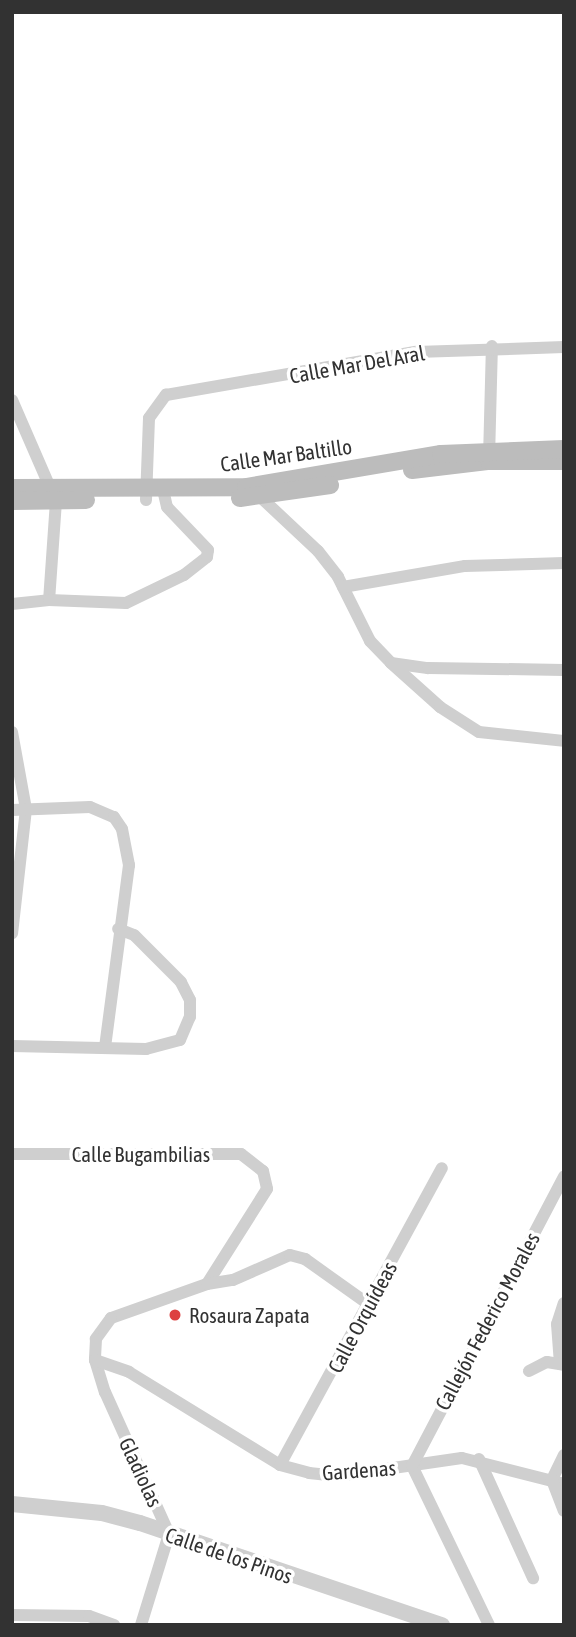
<!DOCTYPE html>
<meta charset="utf-8">
<style>
body{margin:0}
#map{position:relative;width:576px;height:1637px;overflow:hidden;background:#fff;font-family:"Asap Condensed",sans-serif}
div>[style]{position:absolute}
.minor>*{height:12px;margin:-6px;padding:0 6px;transform-origin:6px;border-radius:6px;background:#cfcfcf}
.tertiary>*{height:16px;margin:-8px;padding:0 8px;transform-origin:8px;border-radius:8px;background:#cfcfcf}
.secondary>*{height:18px;margin:-9px;padding:0 9px;transform-origin:9px;border-radius:9px;background:#bcbcbc}
.dots>*{width:19px;height:19px;translate:-50% -50%;box-sizing:border-box;border:4px solid #fff;border-radius:50%}
span{translate:-50% -50%;white-space:nowrap;text-align:center;line-height:1.15;-webkit-text-stroke:7px #fff;paint-order:stroke}
.street-label{font-size:21px;color:#323232}
.poi-label{font-size:21px;color:#323232}
.left{translate:0 -50%;text-align:left}
.frame{position:absolute;inset:0;border:14px solid #323232;pointer-events:none}
</style>
<div id="map">
<div class="minor">
<div style="left:12px;top:400px;width:110px;rotate:66.5deg"></div>
<div style="left:56px;top:501px;width:99px;rotate:94deg"></div>
<div style="left:489px;top:458px;width:112px;rotate:-88.5deg"></div>
<div style="left:255px;top:492px;width:86px;rotate:43.1deg"></div>
<div style="left:318px;top:551px;width:33px;rotate:52deg"></div>
<div style="left:338px;top:577px;width:72px;rotate:63.4deg"></div>
<div style="left:370px;top:641px;width:30px;rotate:46deg"></div>
<div style="left:391px;top:663px;width:37px;rotate:8deg"></div>
<div style="left:428px;top:668px;width:136px;rotate:0.8deg"></div>
<div style="left:146px;top:500px;width:82px;rotate:-87.9deg"></div>
<div style="left:149px;top:418px;width:29px;rotate:-54deg"></div>
<div style="left:166px;top:395px;width:254px;rotate:-9.8deg"></div>
<div style="left:416px;top:352px;width:148px;rotate:-1.9deg"></div>
<div style="left:343px;top:587px;width:124px;rotate:-9.8deg"></div>
<div style="left:465px;top:566px;width:99px;rotate:-1.7deg"></div>
<div style="left:12px;top:604px;width:37px;rotate:-6deg"></div>
<div style="left:49px;top:600px;width:77px;rotate:2.2deg"></div>
<div style="left:126px;top:603px;width:64px;rotate:-25.8deg"></div>
<div style="left:184px;top:575px;width:29px;rotate:-38deg"></div>
<div style="left:207px;top:557px;width:7px;rotate:-82deg"></div>
<div style="left:208px;top:550px;width:59px;rotate:-133.6deg"></div>
<div style="left:167px;top:507px;width:18px;rotate:-103deg"></div>
<div style="left:391px;top:663px;width:66px;rotate:41.9deg"></div>
<div style="left:440px;top:707px;width:46px;rotate:32.7deg"></div>
<div style="left:479px;top:732px;width:85px;rotate:6deg"></div>
<div style="left:12px;top:732px;width:78px;rotate:79.7deg"></div>
<div style="left:26px;top:809px;width:125px;rotate:96.4deg"></div>
<div style="left:12px;top:810px;width:78px;rotate:-2.2deg"></div>
<div style="left:90px;top:807px;width:26px;rotate:23deg"></div>
<div style="left:114px;top:817px;width:14px;rotate:56deg"></div>
<div style="left:122px;top:829px;width:37px;rotate:79deg"></div>
<div style="left:129px;top:865px;width:184px;rotate:97.5deg"></div>
<div style="left:12px;top:1046px;width:134px;rotate:1.3deg"></div>
<div style="left:146px;top:1049px;width:35px;rotate:-15deg"></div>
<div style="left:180px;top:1040px;width:25px;rotate:-67deg"></div>
<div style="left:190px;top:1017px;width:17px;rotate:-90deg"></div>
<div style="left:190px;top:1000px;width:20px;rotate:-117deg"></div>
<div style="left:181px;top:982px;width:66px;rotate:-135deg"></div>
<div style="left:134px;top:935px;width:17px;rotate:-159deg"></div>
<div style="left:12px;top:1154px;width:229px"></div>
<div style="left:241px;top:1154px;width:28px;rotate:38deg"></div>
<div style="left:263px;top:1171px;width:18px;rotate:77deg"></div>
<div style="left:267px;top:1189px;width:112px;rotate:122.3deg"></div>
<div style="left:207px;top:1284px;width:102px;rotate:160.5deg"></div>
<div style="left:111px;top:1318px;width:26px;rotate:126deg"></div>
<div style="left:96px;top:1339px;width:21px;rotate:93deg"></div>
<div style="left:95px;top:1360px;width:34px;rotate:73deg"></div>
<div style="left:105px;top:1392px;width:156px;rotate:65.7deg"></div>
<div style="left:169px;top:1534px;width:95px;rotate:107.1deg"></div>
<div style="left:207px;top:1284px;width:26px;rotate:-9deg"></div>
<div style="left:233px;top:1280px;width:62px;rotate:-23.7deg"></div>
<div style="left:290px;top:1255px;width:16px;rotate:15deg"></div>
<div style="left:305px;top:1259px;width:77px;rotate:35.5deg"></div>
<div style="left:95px;top:1360px;width:36px;rotate:19deg"></div>
<div style="left:129px;top:1372px;width:177px;rotate:31.6deg"></div>
<div style="left:280px;top:1465px;width:30px;rotate:15deg"></div>
<div style="left:309px;top:1473px;width:29px;rotate:6deg"></div>
<div style="left:338px;top:1476px;width:125px;rotate:-8.3deg"></div>
<div style="left:462px;top:1458px;width:105px;rotate:14.3deg"></div>
<div style="left:560px;top:1364px;width:40px;rotate:-94.3deg"></div>
<div style="left:557px;top:1324px;width:22px;rotate:-72deg"></div>
<div style="left:529px;top:1371px;width:20px;rotate:-27deg"></div>
<div style="left:547px;top:1362px;width:17px;rotate:10deg"></div>
<div style="left:564px;top:1455px;width:28px;rotate:116deg"></div>
<div style="left:552px;top:1480px;width:33px;rotate:69deg"></div>
<div style="left:479px;top:1459px;width:131px;rotate:65.6deg"></div>
<div style="left:280px;top:1465px;width:338px;rotate:-61.4deg"></div>
<div style="left:12px;top:1615px;width:77px;rotate:0.7deg"></div>
<div style="left:89px;top:1616px;width:27px;rotate:20deg"></div>
<div style="left:489px;top:1625px;width:177px;rotate:-115.8deg"></div>
<div style="left:412px;top:1466px;width:327px;rotate:-62.3deg"></div>
</div>
<div class="tertiary">
<div style="left:12px;top:1504px;width:90px;rotate:5.7deg"></div>
<div style="left:102px;top:1513px;width:39px;rotate:15deg"></div>
<div style="left:140px;top:1523px;width:319px;rotate:18.7deg"></div>
</div>
<div class="secondary">
<div style="left:412px;top:470px;width:78px;rotate:-6.7deg"></div>
<div style="left:489px;top:461px;width:75px"></div>
<div style="left:12px;top:488px;width:234px;rotate:-0.2deg"></div>
<div style="left:246px;top:487px;width:198px;rotate:-9.6deg"></div>
<div style="left:441px;top:454px;width:123px;rotate:-2.3deg"></div>
<div style="left:240px;top:498px;width:91px;rotate:-8.2deg"></div>
<div style="left:12px;top:501px;width:74px;rotate:-0.8deg"></div>
</div>
<div class="dots">
<div style="left:175px;top:1315px;background:#dd4141"></div>
</div>
<div class="street-label">
<span style="left:357px;top:364px;rotate:-10deg">Calle Mar Del Aral</span>
<span style="left:286px;top:455px;rotate:-8deg">Calle Mar Baltillo</span>
<span style="left:141px;top:1154px">Calle Bugambilias</span>
<span style="left:362px;top:1317px;rotate:-62deg">Calle Orquídeas</span>
<span style="left:487px;top:1321px;rotate:-62deg">Callejón Federico Morales</span>
<span style="left:359px;top:1470px;rotate:-4deg">Gardenas</span>
<span style="left:141px;top:1472px;rotate:65deg">Gladiolas</span>
<span style="left:229px;top:1555px;rotate:19deg">Calle de los Pinos</span>
</div>
<div class="poi-label">
<span class="left" style="left:189px;top:1315px">Rosaura Zapata</span>
</div>
<div class="frame"></div>
</div>
